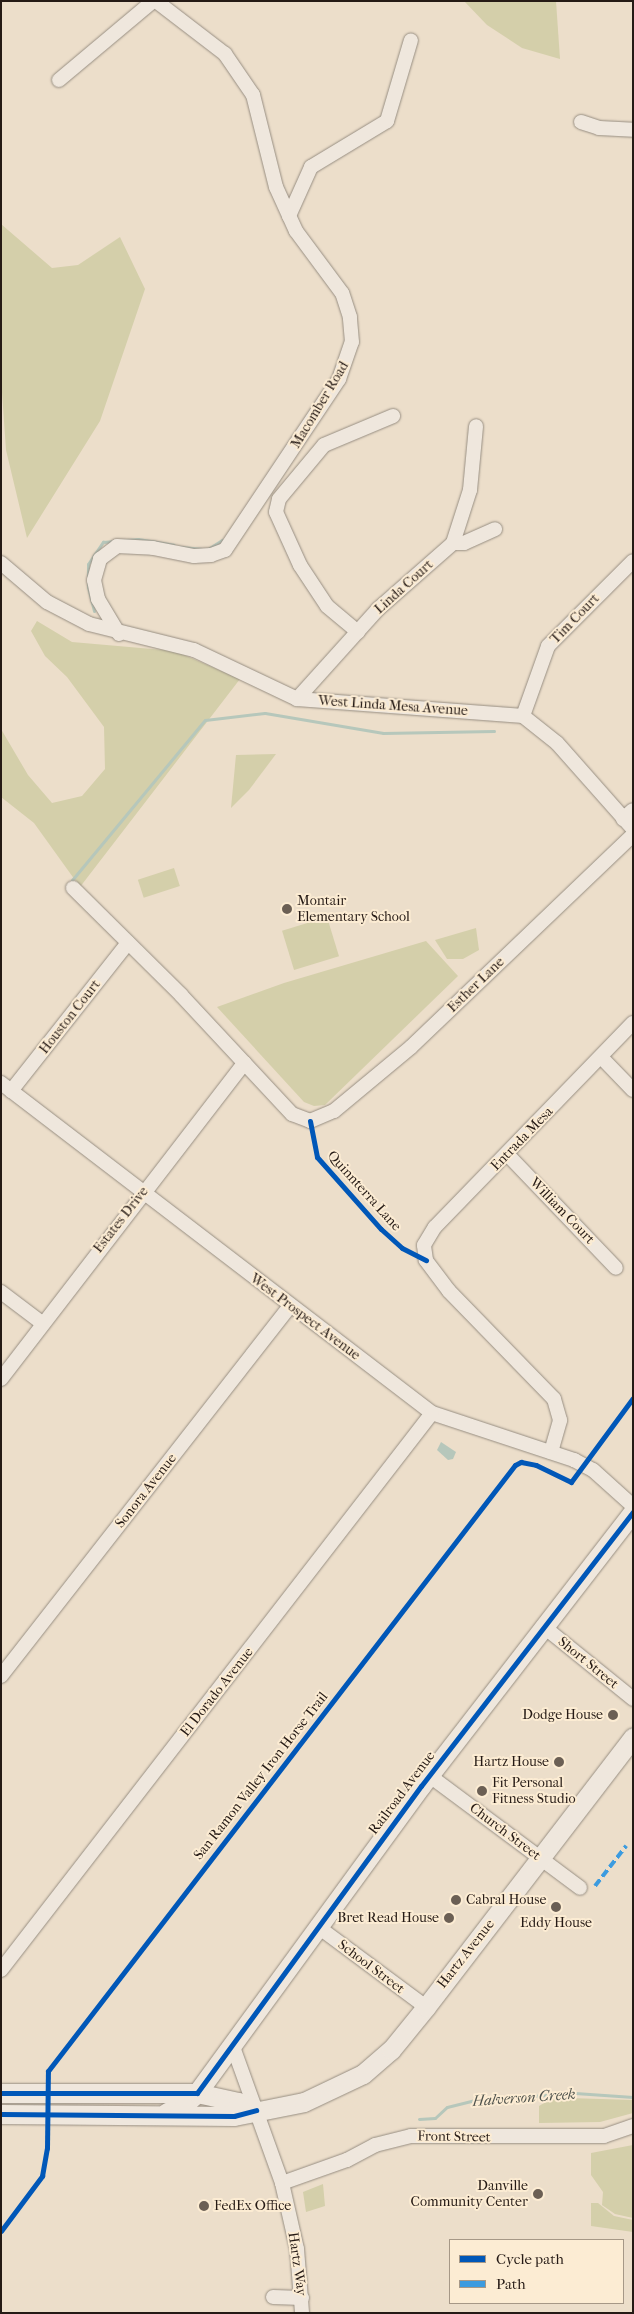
<!DOCTYPE html>
<style>
body{margin:0}
#map{position:relative;width:634px;height:2314px;overflow:hidden;background:#ecdeca;font-family:"IM FELL French Canon",serif}
div>[style]{position:absolute}
.green>*{inset:0;background:#d4cfaa;transform-origin:0 0}
.water>*{inset:0;background:#b6c7bb}
.stream>*{height:3px;margin:-1.5px;padding:0 1.5px;transform-origin:1.5px;border-radius:1.5px;background:#b6c7bb}
.roads{filter:drop-shadow(0 0 1px #978e82) drop-shadow(0 0 1px #978e82)}
.street>*{height:14px;margin:-7px;padding:0 7px;transform-origin:7px;border-radius:7px;background:#efe7dd}
.secondary>*{height:19px;margin:-9.5px;padding:0 9.5px;transform-origin:9.5px;border-radius:9.5px;background:#efe7dd}
.quiet>*{height:4px;margin-top:-2px;transform-origin:0;background:repeating-linear-gradient(90deg,#3c9bdf 0 8px,transparent 0 12px)}
.cycleway>*{height:5px;margin:-2.5px;padding:0 2.5px;transform-origin:2.5px;border-radius:2.5px;background:#0057b8}
.dots>*{width:14px;height:14px;translate:-50% -50%;box-sizing:border-box;border:2px solid #fcecd3;border-radius:50%}
span{translate:-50% -50%;white-space:nowrap;text-align:center;line-height:1.15;-webkit-text-stroke:4px #fcecd3;paint-order:stroke}
.street-label{font-size:14px;color:#251a15}
.poi-label{font-size:14px;color:#251a15}
.left{translate:0 -50%;text-align:left}
.right{translate:-100% -50%;text-align:right}
.water-label{font-size:15px;color:#50534d;font-style:italic}
.frame{position:absolute;inset:0;border:2px solid #251a15;pointer-events:none}
.legend{position:absolute;left:449px;top:2239px;width:175px;height:65px;box-sizing:border-box;background:#fcecd3;border:1px solid #a69887;margin:0;padding:6px 9px;list-style:none;font-size:15px;color:#251a15}
.legend li{display:flex;align-items:center;gap:10px;height:25px}
.legend b{width:25px;border:1px solid #a69887}
</style>
<div id="map">
<div class="green">
<div style="clip-path:polygon(464px 1px,556px 1px,560px 59px,522px 48px,487px 25px)"></div>
<div style="clip-path:polygon(1px 224px,52px 268px,78px 265px,120px 237px,145px 289px,100px 421px,27px 538px,6px 450px,1px 378px)"></div>
<div style="clip-path:polygon(37px 621px,72px 642px,175px 651px,240px 679px,80px 887px,34px 823px,1px 797px,1px 729px,28px 775px,52px 803px,82px 796px,105px 769px,104px 727px,67px 677px,45px 656px,31px 631px)"></div>
<div style="clip-path:polygon(276px 754px,249px 790px,231px 808px,236px 755px)"></div>
<div style="left:174px;top:868px;width:19px;height:38px;rotate:72deg"></div>
<div style="left:327px;top:917px;width:41px;height:47px;rotate:73deg"></div>
<div style="clip-path:polygon(476px 928px,479px 950px,463px 959px,447px 959px,435px 940px)"></div>
<div style="clip-path:polygon(426px 941px,458px 976px,325px 1105px,314px 1106px,304px 1102px,217px 1007px,284px 983px)"></div>
<div style="clip-path:polygon(568px 2098px,633px 2100px,633px 2113px,600px 2122px,539px 2123px,539px 2106px,549px 2100px)"></div>
<div style="clip-path:polygon(633px 2145px,633px 2218px,615px 2214px,602px 2205px,603px 2192px,591px 2175px,591px 2153px)"></div>
<div style="clip-path:polygon(323px 2184px,325px 2206px,306px 2212px,303px 2192px)"></div>
<div style="clip-path:polygon(591px 2203px,598px 2203px,614px 2216px,633px 2220px,633px 2232px,591px 2226px)"></div>
</div>
<div class="water">
<div style="clip-path:polygon(441px 1442px,456px 1452px,453px 1459px,448px 1460px,437px 1450px)"></div>
</div>
<div class="stream">
<div style="left:180px;top:547px;width:21px;rotate:5deg"></div>
<div style="left:208px;top:549px;width:17px;rotate:-33deg"></div>
<div style="left:94px;top:611px;width:25px;rotate:-104deg"></div>
<div style="left:88px;top:587px;width:23px;rotate:-90deg"></div>
<div style="left:88px;top:564px;width:27px;rotate:-56deg"></div>
<div style="left:103px;top:542px;width:35px;rotate:-5deg"></div>
<div style="left:138px;top:539px;width:36px;rotate:9deg"></div>
<div style="left:72px;top:880px;width:208px;rotate:-50.3deg"></div>
<div style="left:205px;top:720px;width:60px;rotate:-6.7deg"></div>
<div style="left:265px;top:713px;width:120px;rotate:9.6deg"></div>
<div style="left:383px;top:733px;width:111px;rotate:-1deg"></div>
<div style="left:419px;top:2119px;width:16px;rotate:-4deg"></div>
<div style="left:435px;top:2118px;width:16px;rotate:-43deg"></div>
<div style="left:447px;top:2107px;width:30px;rotate:-14deg"></div>
<div style="left:476px;top:2100px;width:99px;rotate:-4deg"></div>
<div style="left:575px;top:2093px;width:58px;rotate:3.9deg"></div>
</div>
<div class="roads">
<div class="street">
<div style="left:59px;top:80px;width:123px;rotate:-40deg"></div>
<div style="left:581px;top:122px;width:19px;rotate:18deg"></div>
<div style="left:599px;top:128px;width:34px;rotate:3deg"></div>
<div style="left:289px;top:216px;width:54px;rotate:-65.8deg"></div>
<div style="left:311px;top:167px;width:89px;rotate:-31.2deg"></div>
<div style="left:387px;top:121px;width:84px;rotate:-73.5deg"></div>
<div style="left:453px;top:543px;width:11px"></div>
<div style="left:464px;top:543px;width:34px;rotate:-24deg"></div>
<div style="left:1px;top:563px;width:60px;rotate:40.3deg"></div>
<div style="left:47px;top:602px;width:47px;rotate:27.6deg"></div>
<div style="left:89px;top:624px;width:108px;rotate:13.9deg"></div>
<div style="left:194px;top:650px;width:114px;rotate:25.4deg"></div>
<div style="left:297px;top:699px;width:227px;rotate:4.3deg"></div>
<div style="left:523px;top:716px;width:43px;rotate:38.5deg"></div>
<div style="left:557px;top:743px;width:115px;rotate:48.5deg"></div>
<div style="left:358px;top:632px;width:40px;rotate:-140deg"></div>
<div style="left:327px;top:606px;width:49px;rotate:-123.4deg"></div>
<div style="left:300px;top:565px;width:58px;rotate:-114.4deg"></div>
<div style="left:276px;top:512px;width:13px;rotate:-77deg"></div>
<div style="left:279px;top:499px;width:70px;rotate:-50.2deg"></div>
<div style="left:324px;top:445px;width:75px;rotate:-22.8deg"></div>
<div style="left:119px;top:634px;width:41px;rotate:-121deg"></div>
<div style="left:98px;top:599px;width:19px;rotate:-102deg"></div>
<div style="left:94px;top:580px;width:22px;rotate:-74deg"></div>
<div style="left:100px;top:559px;width:21px;rotate:-37deg"></div>
<div style="left:117px;top:546px;width:36px;rotate:3deg"></div>
<div style="left:153px;top:548px;width:42px;rotate:11deg"></div>
<div style="left:194px;top:556px;width:17px;rotate:-3deg"></div>
<div style="left:211px;top:555px;width:15px;rotate:-20deg"></div>
<div style="left:225px;top:550px;width:206px;rotate:-56.3deg"></div>
<div style="left:339px;top:379px;width:39px;rotate:-71deg"></div>
<div style="left:352px;top:342px;width:25px;rotate:-95deg"></div>
<div style="left:350px;top:317px;width:25px;rotate:-108deg"></div>
<div style="left:342px;top:293px;width:77px;rotate:-126.6deg"></div>
<div style="left:296px;top:231px;width:48px;rotate:-114.4deg"></div>
<div style="left:276px;top:187px;width:95px;rotate:-104deg"></div>
<div style="left:253px;top:95px;width:50px;rotate:-124.3deg"></div>
<div style="left:225px;top:54px;width:87px;rotate:-142.5deg"></div>
<div style="left:297px;top:699px;width:121px;rotate:-48deg"></div>
<div style="left:378px;top:609px;width:100px;rotate:-41.3deg"></div>
<div style="left:453px;top:543px;width:56px;rotate:-72.2deg"></div>
<div style="left:470px;top:490px;width:64px;rotate:-84.6deg"></div>
<div style="left:523px;top:716px;width:74px;rotate:-70.3deg"></div>
<div style="left:548px;top:646px;width:120px;rotate:-45deg"></div>
<div style="left:623px;top:819px;width:13px;rotate:-42deg"></div>
<div style="left:73px;top:888px;width:152px;rotate:44.7deg"></div>
<div style="left:181px;top:995px;width:163px;rotate:47deg"></div>
<div style="left:292px;top:1114px;width:19px;rotate:21deg"></div>
<div style="left:310px;top:1121px;width:26px;rotate:-23deg"></div>
<div style="left:334px;top:1111px;width:100px;rotate:-39.7deg"></div>
<div style="left:411px;top:1047px;width:307px;rotate:-43.7deg"></div>
<div style="left:601px;top:1057px;width:46px;rotate:45.9deg"></div>
<div style="left:1px;top:1083px;width:543px;rotate:37.44deg"></div>
<div style="left:432px;top:1413px;width:150px;rotate:18.3deg"></div>
<div style="left:574px;top:1460px;width:21px;rotate:28deg"></div>
<div style="left:593px;top:1470px;width:54px;rotate:42deg"></div>
<div style="left:11px;top:1091px;width:189px;rotate:-51.7deg"></div>
<div style="left:508px;top:1155px;width:156px;rotate:46.3deg"></div>
<div style="left:1px;top:1292px;width:51px;rotate:37.1deg"></div>
<div style="left:1px;top:1379px;width:399px;rotate:-52.4deg"></div>
<div style="left:551px;top:1452px;width:33px;rotate:-74deg"></div>
<div style="left:560px;top:1420px;width:22px;rotate:-106deg"></div>
<div style="left:554px;top:1399px;width:151px;rotate:-134.2deg"></div>
<div style="left:449px;top:1291px;width:39px;rotate:-127deg"></div>
<div style="left:426px;top:1260px;width:15px;rotate:-98deg"></div>
<div style="left:424px;top:1245px;width:21px;rotate:-59deg"></div>
<div style="left:435px;top:1227px;width:284px;rotate:-45.9deg"></div>
<div style="left:543px;top:1626px;width:116px;rotate:39deg"></div>
<div style="left:1px;top:1676px;width:469px;rotate:-52deg"></div>
<div style="left:430px;top:1776px;width:187px;rotate:36.7deg"></div>
<div style="left:317px;top:1926px;width:136px;rotate:36.6deg"></div>
<div style="left:1px;top:1970px;width:704px;rotate:-52.27deg"></div>
<div style="left:232px;top:2044px;width:148px;rotate:70.2deg"></div>
<div style="left:282px;top:2183px;width:68px;rotate:77.2deg"></div>
<div style="left:297px;top:2249px;width:64px;rotate:85.5deg"></div>
<div style="left:282px;top:2183px;width:69px;rotate:-19.5deg"></div>
<div style="left:347px;top:2160px;width:32px;rotate:-28deg"></div>
<div style="left:375px;top:2145px;width:37px;rotate:-14deg"></div>
<div style="left:411px;top:2136px;width:193px"></div>
<div style="left:604px;top:2136px;width:31px;rotate:-19deg"></div>
<div style="left:273px;top:2297px;width:29px;rotate:2deg"></div>
</div>
<div class="secondary">
<div style="left:1px;top:2093px;width:196px"></div>
<div style="left:197px;top:2093px;width:42px;rotate:12.4deg"></div>
<div style="left:238px;top:2102px;width:20px;rotate:24deg"></div>
<div style="left:167px;top:2112px;width:18px;rotate:-22deg"></div>
<div style="left:184px;top:2105px;width:18px;rotate:-43deg"></div>
<div style="left:197px;top:2093px;width:380px;rotate:-53.9deg"></div>
<div style="left:421px;top:1786px;width:346px;rotate:-52.3deg"></div>
<div style="left:1px;top:2114px;width:233px;rotate:0.5deg"></div>
<div style="left:234px;top:2116px;width:71px;rotate:-11.3deg"></div>
<div style="left:304px;top:2102px;width:65px;rotate:-25.4deg"></div>
<div style="left:363px;top:2074px;width:37px;rotate:-41deg"></div>
<div style="left:391px;top:2050px;width:55px;rotate:-50.9deg"></div>
<div style="left:426px;top:2007px;width:340px;rotate:-52.5deg"></div>
</div>
</div>
<div class="quiet">
<div style="left:595px;top:1886px;width:51px;rotate:-52.2deg"></div>
</div>
<div class="cycleway">
<div style="left:310px;top:1121px;width:37px;rotate:79deg"></div>
<div style="left:317px;top:1157px;width:96px;rotate:48.4deg"></div>
<div style="left:381px;top:1229px;width:28px;rotate:42deg"></div>
<div style="left:402px;top:1248px;width:27px;rotate:27deg"></div>
<div style="left:1px;top:2093px;width:196px"></div>
<div style="left:197px;top:2093px;width:380px;rotate:-53.9deg"></div>
<div style="left:421px;top:1786px;width:346px;rotate:-52.3deg"></div>
<div style="left:1px;top:2114px;width:233px;rotate:0.5deg"></div>
<div style="left:234px;top:2116px;width:23px;rotate:-15deg"></div>
<div style="left:1px;top:2231px;width:69px;rotate:-53.3deg"></div>
<div style="left:42px;top:2176px;width:28px;rotate:-80deg"></div>
<div style="left:47px;top:2148px;width:77px;rotate:-89.3deg"></div>
<div style="left:48px;top:2071px;width:765px;rotate:-52.38deg"></div>
<div style="left:515px;top:1465px;width:7px;rotate:-27deg"></div>
<div style="left:521px;top:1462px;width:15px;rotate:11deg"></div>
<div style="left:536px;top:1465px;width:39px;rotate:26deg"></div>
<div style="left:571px;top:1482px;width:104px;rotate:-53.6deg"></div>
</div>
<div class="dots">
<div style="left:287px;top:909px;background:#6b5f54"></div>
<div style="left:613px;top:1715px;background:#6b5f54"></div>
<div style="left:559px;top:1762px;background:#6b5f54"></div>
<div style="left:482px;top:1791px;background:#6b5f54"></div>
<div style="left:456px;top:1900px;background:#6b5f54"></div>
<div style="left:556px;top:1907px;background:#6b5f54"></div>
<div style="left:449px;top:1918px;background:#6b5f54"></div>
<div style="left:538px;top:2194px;background:#6b5f54"></div>
<div style="left:204px;top:2206px;background:#6b5f54"></div>
</div>
<div class="street-label">
<span style="left:320px;top:405px;rotate:-59deg">Macomber Road</span>
<span style="left:404px;top:587px;rotate:-42deg">Linda Court</span>
<span style="left:575px;top:619px;rotate:-46deg">Tim Court</span>
<span style="left:393px;top:706px;rotate:4deg">West Linda Mesa Avenue</span>
<span style="left:476px;top:985px;rotate:-44deg">Esther Lane</span>
<span style="left:70px;top:1017px;rotate:-52deg">Houston Court</span>
<span style="left:522px;top:1139px;rotate:-46deg">Entrada Mesa</span>
<span style="left:364px;top:1191px;rotate:48deg">Quinnterra Lane</span>
<span style="left:562px;top:1211px;rotate:46deg">William Court</span>
<span style="left:121px;top:1220px;rotate:-52deg">Estates Drive</span>
<span style="left:305px;top:1317px;rotate:37deg">West Prospect Avenue</span>
<span style="left:146px;top:1491px;rotate:-52deg">Sonora Avenue</span>
<span style="left:588px;top:1663px;rotate:39deg">Short Street</span>
<span style="left:217px;top:1692px;rotate:-52deg">El Dorado Avenue</span>
<span style="left:261px;top:1776px;rotate:-52deg">San Ramon Valley Iron Horse Trail</span>
<span style="left:402px;top:1793px;rotate:-53deg">Railroad Avenue</span>
<span style="left:505px;top:1832px;rotate:37deg">Church Street</span>
<span style="left:466px;top:1954px;rotate:-52deg">Hartz Avenue</span>
<span style="left:371px;top:1967px;rotate:37deg">School Street</span>
<span style="left:454px;top:2137px;rotate:1deg">Front Street</span>
<span style="left:297px;top:2264px;rotate:82deg">Hartz Way</span>
</div>
<div class="poi-label">
<span class="left" style="left:297px;top:909px">Montair<br>Elementary School</span>
<span class="right" style="left:603px;top:1715px">Dodge House</span>
<span class="right" style="left:549px;top:1762px">Hartz House</span>
<span class="left" style="left:492px;top:1791px">Fit Personal<br>Fitness Studio</span>
<span class="left" style="left:466px;top:1900px">Cabral House</span>
<span class="right" style="left:439px;top:1918px">Bret Read House</span>
<span style="left:556px;top:1923px">Eddy House</span>
<span class="right" style="left:528px;top:2194px">Danville<br>Community Center</span>
<span class="left" style="left:214px;top:2206px">FedEx Office</span>
</div>
<div class="water-label">
<span style="left:524px;top:2098px;rotate:-4deg">Halverson Creek</span>
</div>
<div class="frame"></div>
<ul class="legend">
<li><b style="height:6px;background:#0057b8"></b>Cycle path</li>
<li><b style="height:6px;background:#3c9bdf"></b>Path</li>
</ul>
</div>
